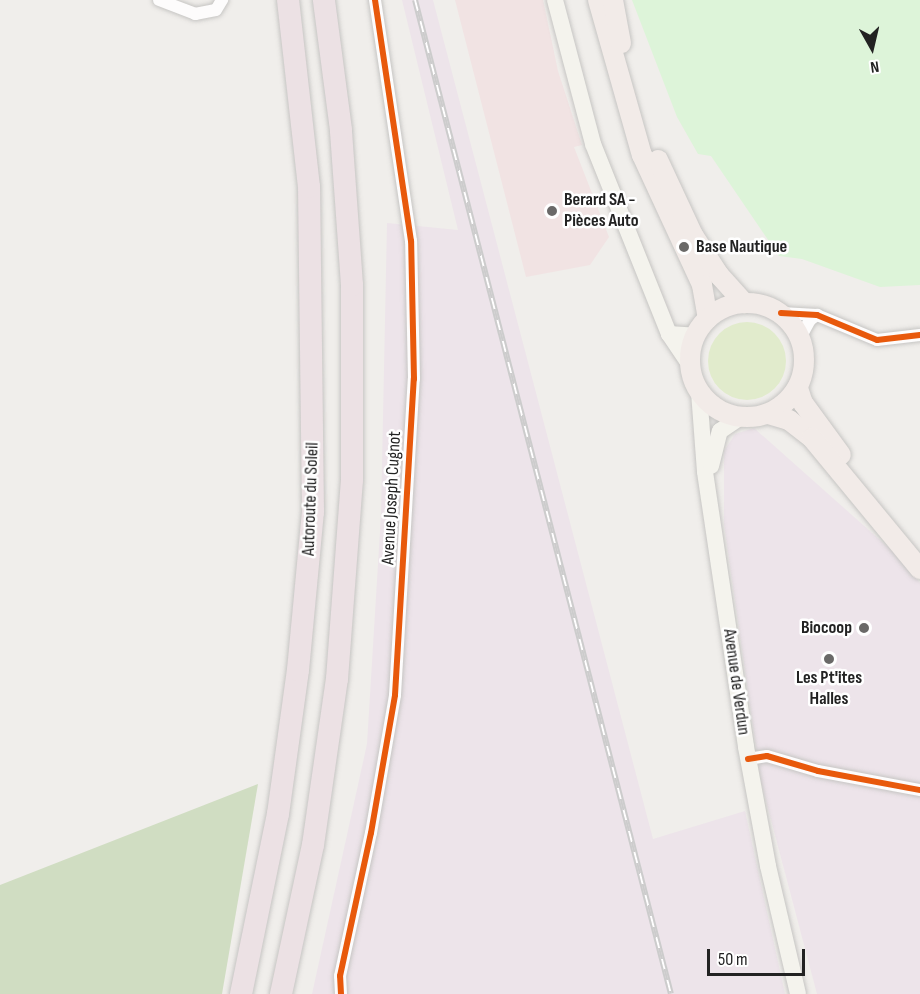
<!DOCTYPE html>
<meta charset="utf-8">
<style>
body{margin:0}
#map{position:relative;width:920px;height:994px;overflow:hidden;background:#f0eeeb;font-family:"Sofia Sans Condensed",sans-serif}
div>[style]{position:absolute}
.commercial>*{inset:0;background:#f1e3e3}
.industrial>*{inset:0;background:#ede4ea}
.grass>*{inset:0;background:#e1ebcc}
.round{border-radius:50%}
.forest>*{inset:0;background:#d0ddc2}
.park>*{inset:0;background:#ddf4d9}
.roads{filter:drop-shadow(0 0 2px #c6c5c3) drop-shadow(0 0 2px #c6c5c3)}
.street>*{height:12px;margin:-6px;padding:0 6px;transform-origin:6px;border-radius:6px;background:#fdfcfc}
.secondary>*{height:16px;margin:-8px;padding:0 8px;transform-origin:8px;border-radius:8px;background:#f4f3ed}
.primary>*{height:20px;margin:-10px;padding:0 10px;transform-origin:10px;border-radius:10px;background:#f2ebe8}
.primary>.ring{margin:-10px;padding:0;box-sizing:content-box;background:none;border:20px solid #f2ebe8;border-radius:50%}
.highway>*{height:22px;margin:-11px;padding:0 11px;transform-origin:11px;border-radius:11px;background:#ece1e4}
.rail>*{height:6px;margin-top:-3px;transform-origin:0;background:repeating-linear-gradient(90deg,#fff 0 11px,#ccc 0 22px);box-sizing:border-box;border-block:2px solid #ccc}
.cycleway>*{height:6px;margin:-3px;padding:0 3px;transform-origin:3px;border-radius:3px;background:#e8590c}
.dots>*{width:16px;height:16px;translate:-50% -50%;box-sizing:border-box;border:3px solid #fff;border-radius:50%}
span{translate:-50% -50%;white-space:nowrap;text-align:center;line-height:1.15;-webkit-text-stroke:5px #fff;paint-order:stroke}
.poi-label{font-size:18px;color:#222;font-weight:700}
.left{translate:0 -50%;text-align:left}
.right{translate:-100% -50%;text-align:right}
.street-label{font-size:18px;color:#222}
.north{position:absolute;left:842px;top:18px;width:60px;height:60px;-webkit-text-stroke:4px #fff;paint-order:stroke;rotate:172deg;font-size:16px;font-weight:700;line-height:24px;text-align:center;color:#222}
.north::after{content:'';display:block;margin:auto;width:21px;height:27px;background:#222;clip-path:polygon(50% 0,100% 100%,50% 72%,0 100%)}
.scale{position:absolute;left:707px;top:949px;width:98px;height:27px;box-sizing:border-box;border:3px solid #222;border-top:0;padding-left:8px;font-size:18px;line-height:21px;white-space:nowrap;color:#222;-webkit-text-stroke:4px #fff;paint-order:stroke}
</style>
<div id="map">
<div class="commercial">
<div style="clip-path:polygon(455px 0,543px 0,558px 71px,582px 145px,574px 147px,609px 237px,590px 265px,526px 277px)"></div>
</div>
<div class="industrial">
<div style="clip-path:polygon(402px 0,433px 0,653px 839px,745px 811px,785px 994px,312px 994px,367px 744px,381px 515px,387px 223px,458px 230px)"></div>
<div style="clip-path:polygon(754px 428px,898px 556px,920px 583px,920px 994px,817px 994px,761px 782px,724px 525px,724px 451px,735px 434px)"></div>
</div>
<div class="grass">
<div class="round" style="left:708px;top:322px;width:78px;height:78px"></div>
</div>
<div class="forest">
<div style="clip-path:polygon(258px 784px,222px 994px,0 994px,0 885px)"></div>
</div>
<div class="park">
<div style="clip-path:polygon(632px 0,920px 0,920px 285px,880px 287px,802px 259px,779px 256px,711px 156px,698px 154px,677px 117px)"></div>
</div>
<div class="roads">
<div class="street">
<div style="left:159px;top:0;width:39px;rotate:21deg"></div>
<div style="left:195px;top:14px;width:21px;rotate:-11deg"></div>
<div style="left:216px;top:10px;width:12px;rotate:-59deg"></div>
<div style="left:781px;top:313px;width:36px;rotate:3deg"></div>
<div style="left:817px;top:315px;width:65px;rotate:22.6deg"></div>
<div style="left:877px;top:340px;width:43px;rotate:-6.6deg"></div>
<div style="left:800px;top:338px;width:21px;rotate:-61deg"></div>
<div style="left:810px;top:320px;width:9px;rotate:-36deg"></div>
<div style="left:748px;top:759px;width:19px;rotate:-9deg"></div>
<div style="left:767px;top:756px;width:53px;rotate:16.4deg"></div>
<div style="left:818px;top:771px;width:104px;rotate:10.6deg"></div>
<div style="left:341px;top:994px;width:18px;rotate:-93deg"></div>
<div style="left:340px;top:976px;width:146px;rotate:-77.8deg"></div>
<div style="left:371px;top:833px;width:140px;rotate:-80.1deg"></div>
<div style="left:395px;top:695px;width:317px;rotate:-86.6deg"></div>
<div style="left:414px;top:379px;width:138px;rotate:-91.2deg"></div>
<div style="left:411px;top:241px;width:244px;rotate:-98.5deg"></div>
</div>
<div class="secondary">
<div style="left:555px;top:0;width:149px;rotate:75.2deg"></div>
<div style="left:593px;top:144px;width:205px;rotate:68.2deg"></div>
<div style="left:669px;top:334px;width:36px;rotate:56deg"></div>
<div style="left:669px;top:334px;width:26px;rotate:4deg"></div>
<div style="left:699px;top:392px;width:80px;rotate:85.7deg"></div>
<div style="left:705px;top:472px;width:278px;rotate:81.5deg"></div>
<div style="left:746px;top:747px;width:121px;rotate:79.5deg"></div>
<div style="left:768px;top:866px;width:131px;rotate:76.8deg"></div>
<div style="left:711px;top:466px;width:36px;rotate:-76deg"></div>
<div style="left:720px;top:431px;width:23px;rotate:-34deg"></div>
</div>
<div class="primary">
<div style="left:598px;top:0;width:161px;rotate:74.2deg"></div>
<div style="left:642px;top:155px;width:143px;rotate:65.2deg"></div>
<div style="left:702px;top:285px;width:34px;rotate:80deg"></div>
<div style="left:613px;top:0;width:44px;rotate:79.5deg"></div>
<div style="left:658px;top:160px;width:83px;rotate:65deg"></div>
<div style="left:693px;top:235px;width:48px;rotate:57deg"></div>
<div style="left:719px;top:275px;width:38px;rotate:48deg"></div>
<div class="ring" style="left:690px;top:303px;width:94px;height:94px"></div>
<div style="left:798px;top:388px;width:16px;rotate:72deg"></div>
<div style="left:803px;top:403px;width:64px;rotate:53.8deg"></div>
<div style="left:768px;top:414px;width:22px;rotate:16deg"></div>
<div style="left:789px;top:420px;width:29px;rotate:38deg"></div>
<div style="left:812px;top:438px;width:170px;rotate:50.5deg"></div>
</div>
<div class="highway">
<div style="left:241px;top:994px;width:184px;rotate:-78.4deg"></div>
<div style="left:278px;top:814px;width:145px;rotate:-82.1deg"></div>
<div style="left:298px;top:670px;width:159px;rotate:-84.6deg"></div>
<div style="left:313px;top:512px;width:325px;rotate:-90.7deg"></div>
<div style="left:309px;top:187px;width:188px;rotate:-96.4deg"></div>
<div style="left:281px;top:994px;width:152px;rotate:-77.9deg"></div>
<div style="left:313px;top:845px;width:168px;rotate:-81.8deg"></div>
<div style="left:337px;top:679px;width:200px;rotate:-85.7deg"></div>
<div style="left:352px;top:480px;width:195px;rotate:-90deg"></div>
<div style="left:352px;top:285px;width:155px;rotate:-94.1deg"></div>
<div style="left:341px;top:130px;width:131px;rotate:-97.5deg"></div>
</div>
</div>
<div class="rail">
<div style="left:415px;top:0;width:1026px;rotate:75.56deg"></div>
</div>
<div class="cycleway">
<div style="left:781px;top:313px;width:36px;rotate:3deg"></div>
<div style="left:817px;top:315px;width:65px;rotate:22.6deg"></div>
<div style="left:877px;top:340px;width:43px;rotate:-6.6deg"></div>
<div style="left:748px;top:759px;width:19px;rotate:-9deg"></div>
<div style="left:767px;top:756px;width:53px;rotate:16.4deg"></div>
<div style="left:818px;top:771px;width:104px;rotate:10.6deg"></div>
<div style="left:341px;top:994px;width:18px;rotate:-93deg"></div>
<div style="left:340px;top:976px;width:146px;rotate:-77.8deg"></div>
<div style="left:371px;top:833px;width:140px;rotate:-80.1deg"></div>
<div style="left:395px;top:695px;width:317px;rotate:-86.6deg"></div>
<div style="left:414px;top:379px;width:138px;rotate:-91.2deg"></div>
<div style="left:411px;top:241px;width:244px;rotate:-98.5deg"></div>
</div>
<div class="dots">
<div style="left:552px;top:211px;background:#6a6968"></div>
<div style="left:684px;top:247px;background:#6a6968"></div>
<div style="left:864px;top:628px;background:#6a6968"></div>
<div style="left:829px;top:659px;background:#6a6968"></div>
</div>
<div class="poi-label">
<span class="left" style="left:564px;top:211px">Berard SA -<br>Pièces Auto</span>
<span class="left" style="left:696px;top:247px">Base Nautique</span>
<span class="right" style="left:852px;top:628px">Biocoop</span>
<span style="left:829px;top:689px">Les Pt'ites<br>Halles</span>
</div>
<div class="street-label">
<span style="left:392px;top:498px;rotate:-87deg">Avenue Joseph Cugnot</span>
<span style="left:311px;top:499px;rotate:-88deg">Autoroute du Soleil</span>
<span style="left:736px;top:682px;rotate:82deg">Avenue de Verdun</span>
</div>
<div class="north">N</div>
<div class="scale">50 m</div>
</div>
